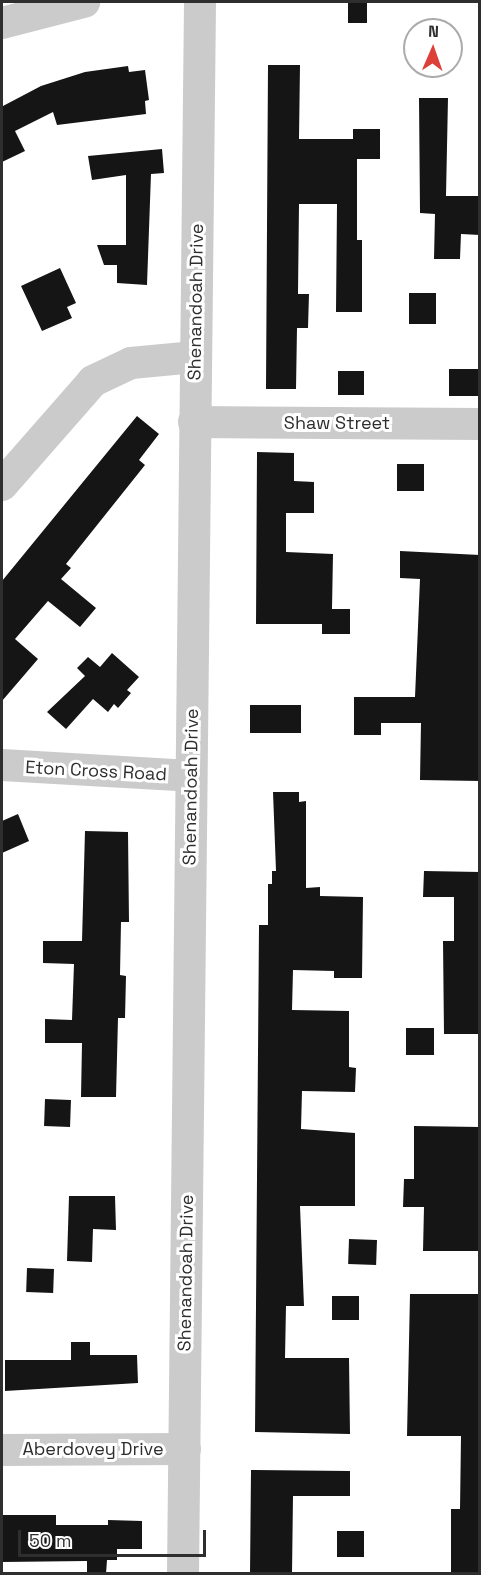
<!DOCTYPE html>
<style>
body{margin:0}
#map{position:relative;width:481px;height:1575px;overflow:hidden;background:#fff;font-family:"Space Grotesk",sans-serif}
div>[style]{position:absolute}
.building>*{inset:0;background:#151515;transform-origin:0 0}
.minor>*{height:32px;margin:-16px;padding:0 16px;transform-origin:16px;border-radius:16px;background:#cbcbcb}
span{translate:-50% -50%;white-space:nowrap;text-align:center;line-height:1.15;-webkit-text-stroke:6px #fff;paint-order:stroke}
.street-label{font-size:18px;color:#2e2e2e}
.frame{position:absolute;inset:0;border:3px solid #2e2e2e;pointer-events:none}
.north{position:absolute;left:403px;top:18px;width:60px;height:60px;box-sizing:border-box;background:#fff;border:2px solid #ababab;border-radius:50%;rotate:2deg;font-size:16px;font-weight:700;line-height:24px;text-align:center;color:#2e2e2e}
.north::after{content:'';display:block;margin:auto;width:21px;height:27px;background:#dd4038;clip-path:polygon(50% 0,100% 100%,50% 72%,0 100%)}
.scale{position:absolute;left:18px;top:1530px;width:188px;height:27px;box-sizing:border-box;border:3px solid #2e2e2e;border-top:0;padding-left:8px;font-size:18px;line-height:21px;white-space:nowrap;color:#2e2e2e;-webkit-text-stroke:4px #fff;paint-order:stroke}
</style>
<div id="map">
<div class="building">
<div style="left:348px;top:2px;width:19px;height:21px"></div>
<div style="clip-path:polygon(268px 65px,300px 65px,299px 139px,353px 139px,353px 129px,380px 129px,380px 159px,357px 159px,357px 240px,362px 240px,362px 312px,336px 312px,337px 204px,299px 204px,298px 294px,309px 294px,308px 328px,297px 328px,296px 389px,266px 389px)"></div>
<div style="clip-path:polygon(128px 66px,129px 72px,145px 70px,149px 100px,145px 101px,146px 114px,57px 125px,53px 112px,15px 131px,25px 151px,2px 162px,2px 102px,3px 106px,41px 86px,85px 72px)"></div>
<div style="clip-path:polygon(419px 98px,448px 98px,446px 196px,480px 196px,480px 235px,461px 234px,460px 259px,434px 259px,435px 214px,420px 213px)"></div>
<div style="clip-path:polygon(162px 149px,164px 173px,151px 174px,147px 285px,117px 283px,117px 265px,104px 265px,97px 245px,126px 245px,126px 175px,92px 180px,88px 156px)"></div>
<div style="clip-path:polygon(60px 268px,76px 303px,67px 307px,72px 318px,42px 331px,21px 286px)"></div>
<div style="left:409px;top:293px;width:27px;height:31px"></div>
<div style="left:449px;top:369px;width:31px;height:27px"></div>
<div style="left:338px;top:371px;width:26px;height:24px"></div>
<div style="clip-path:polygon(137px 416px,159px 434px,139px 460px,145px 465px,66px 564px,71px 568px,61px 579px,96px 608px,80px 627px,48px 601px,15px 639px,38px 659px,2px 701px,2px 581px)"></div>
<div style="clip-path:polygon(257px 452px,294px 453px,294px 481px,314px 482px,314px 513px,286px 513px,286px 552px,333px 554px,332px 609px,350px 609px,350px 634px,322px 634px,322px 624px,256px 624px)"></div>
<div style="left:397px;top:464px;width:27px;height:27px"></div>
<div style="clip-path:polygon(400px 551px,480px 555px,480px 781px,420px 780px,421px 723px,381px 723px,381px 735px,354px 735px,354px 697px,415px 697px,420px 579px,400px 578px)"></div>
<div style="clip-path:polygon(112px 653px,139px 677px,127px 690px,131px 693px,118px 708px,114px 704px,108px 712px,93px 699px,66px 729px,47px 712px,85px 676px,77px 668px,88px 657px,100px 667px)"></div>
<div style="left:250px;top:705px;width:51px;height:28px"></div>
<div style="clip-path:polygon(273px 792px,299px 792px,299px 802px,306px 801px,306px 888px,320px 887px,320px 896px,363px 897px,362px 978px,334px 978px,334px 971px,293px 970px,292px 1010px,349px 1011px,349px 1067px,356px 1068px,355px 1092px,302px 1091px,301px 1129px,355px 1133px,355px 1206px,300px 1206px,304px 1306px,286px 1306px,285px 1358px,349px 1358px,350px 1434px,255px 1432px,259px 925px,268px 925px,268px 884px,272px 884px,272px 871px,276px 871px)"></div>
<div style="clip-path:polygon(18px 814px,29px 841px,2px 853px,2px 821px)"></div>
<div style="clip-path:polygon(85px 831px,128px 832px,129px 922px,121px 922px,120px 975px,126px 976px,125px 1018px,118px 1018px,116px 1097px,81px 1097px,82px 1043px,45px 1043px,45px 1019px,72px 1020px,74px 964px,43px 963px,43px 941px,82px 941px)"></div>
<div style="clip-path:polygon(424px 871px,480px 872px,480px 1034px,444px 1034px,443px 941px,454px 941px,454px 897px,423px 897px)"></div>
<div style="left:406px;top:1028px;width:28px;height:27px"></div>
<div style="left:45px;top:1099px;width:26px;height:27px;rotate:2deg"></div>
<div style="clip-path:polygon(414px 1126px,480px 1127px,480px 1251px,423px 1251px,424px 1207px,403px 1207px,404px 1179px,414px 1179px)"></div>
<div style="clip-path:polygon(69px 1196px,115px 1196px,116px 1230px,93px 1229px,92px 1262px,67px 1261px)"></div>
<div style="left:349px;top:1239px;width:28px;height:25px;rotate:2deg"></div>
<div style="left:27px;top:1268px;width:27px;height:24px;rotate:2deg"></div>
<div style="clip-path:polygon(410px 1294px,480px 1294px,480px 1574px,451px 1574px,451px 1509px,460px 1509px,461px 1436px,407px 1436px)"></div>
<div style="left:332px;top:1296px;width:27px;height:24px"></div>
<div style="clip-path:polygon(71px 1342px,90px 1342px,90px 1355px,137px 1355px,138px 1383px,5px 1391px,5px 1360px,71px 1360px)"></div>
<div style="clip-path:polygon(251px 1470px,350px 1471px,350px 1496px,293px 1496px,292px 1574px,250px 1574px)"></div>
<div style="clip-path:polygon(2px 1515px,56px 1515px,56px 1525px,108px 1525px,108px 1520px,142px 1521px,142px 1549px,117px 1549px,117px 1560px,107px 1560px,106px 1574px,87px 1574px,87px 1561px,2px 1562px)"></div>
<div style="left:337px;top:1531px;width:27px;height:26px"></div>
</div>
<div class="minor">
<div style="left:2px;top:23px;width:85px;rotate:-14.4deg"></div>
<div style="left:194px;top:422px;width:286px;rotate:0.4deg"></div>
<div style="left:2px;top:485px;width:138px;rotate:-48.8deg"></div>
<div style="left:93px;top:381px;width:42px;rotate:-25.3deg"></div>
<div style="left:131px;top:363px;width:64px;rotate:-5.4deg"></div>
<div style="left:2px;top:765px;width:189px;rotate:3.3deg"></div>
<div style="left:2px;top:1450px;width:183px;rotate:-0.3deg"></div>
<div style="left:183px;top:1574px;width:1572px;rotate:-89.38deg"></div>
</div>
<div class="street-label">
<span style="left:196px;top:302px;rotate:-89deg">Shenandoah Drive</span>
<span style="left:337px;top:423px">Shaw Street</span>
<span style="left:96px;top:771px;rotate:3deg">Eton Cross Road</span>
<span style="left:191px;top:787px;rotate:-89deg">Shenandoah Drive</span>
<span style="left:186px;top:1273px;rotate:-89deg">Shenandoah Drive</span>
<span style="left:93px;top:1449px">Aberdovey Drive</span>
</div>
<div class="frame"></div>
<div class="north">N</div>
<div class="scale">50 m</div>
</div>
